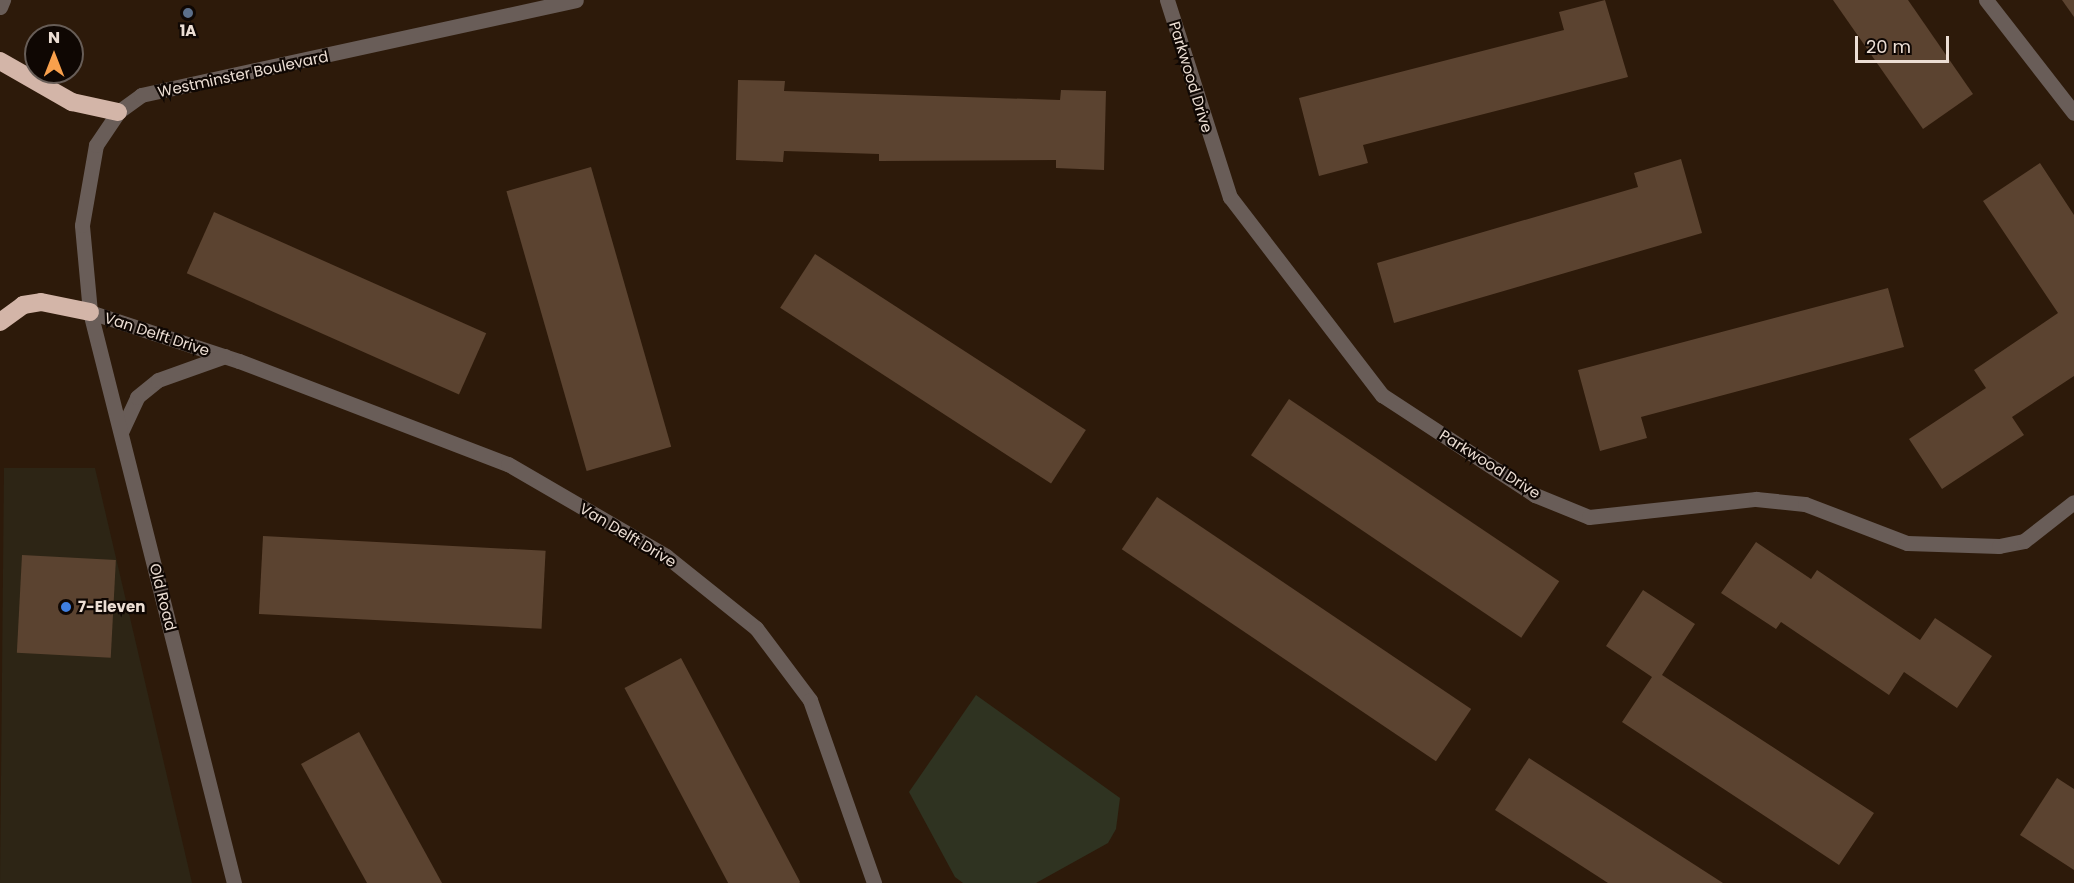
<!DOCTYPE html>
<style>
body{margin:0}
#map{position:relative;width:2074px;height:883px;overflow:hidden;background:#2d1a0a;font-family:Poppins,sans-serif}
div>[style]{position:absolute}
.commercial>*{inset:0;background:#2d2515}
.green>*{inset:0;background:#2f3321}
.building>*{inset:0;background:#5b4330;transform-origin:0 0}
.lane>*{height:15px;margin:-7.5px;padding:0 7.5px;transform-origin:7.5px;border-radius:7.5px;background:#695d58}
.street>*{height:15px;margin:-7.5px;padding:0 7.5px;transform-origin:7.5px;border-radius:7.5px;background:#695d58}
.highway>*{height:18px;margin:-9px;padding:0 9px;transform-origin:9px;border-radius:9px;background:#d3b5a8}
.dots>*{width:16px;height:16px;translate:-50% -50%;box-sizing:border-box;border:3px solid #0f0703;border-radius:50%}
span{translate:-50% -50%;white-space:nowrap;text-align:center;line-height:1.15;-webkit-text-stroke:4.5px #0f0703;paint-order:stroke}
.poi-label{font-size:15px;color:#ecded4;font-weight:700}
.left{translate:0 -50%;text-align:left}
.street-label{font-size:15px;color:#ecded4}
.north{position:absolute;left:24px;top:24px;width:60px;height:60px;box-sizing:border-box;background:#0f0703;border:2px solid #675d57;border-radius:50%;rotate:0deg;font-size:16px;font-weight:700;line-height:24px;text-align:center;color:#ecded4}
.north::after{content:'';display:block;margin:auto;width:21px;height:27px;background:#f9a04c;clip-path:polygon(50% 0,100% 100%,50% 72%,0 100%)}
.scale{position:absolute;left:1855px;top:36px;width:94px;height:27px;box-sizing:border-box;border:3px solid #ecded4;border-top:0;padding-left:8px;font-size:18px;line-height:21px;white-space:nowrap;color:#ecded4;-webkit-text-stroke:4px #0f0703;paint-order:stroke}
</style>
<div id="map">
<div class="commercial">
<div style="clip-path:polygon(4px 468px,95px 468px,192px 883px,0 883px)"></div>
</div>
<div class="green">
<div style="clip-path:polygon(976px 695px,1120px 798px,1116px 829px,1108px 843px,1036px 883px,963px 883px,955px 877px,909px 792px)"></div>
</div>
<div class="building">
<div style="clip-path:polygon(1605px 0,1628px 77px,1363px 145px,1368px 163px,1319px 176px,1299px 98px,1564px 30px,1559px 12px)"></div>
<div style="clip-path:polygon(1833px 0,1908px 0,1973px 94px,1923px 129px)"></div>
<div style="clip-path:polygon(2062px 0,2074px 0,2074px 17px)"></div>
<div style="clip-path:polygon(738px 80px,785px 81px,784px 91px,1060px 100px,1061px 90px,1106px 91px,1104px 170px,1056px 168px,1056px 160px,879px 161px,879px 154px,784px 151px,783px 162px,736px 160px)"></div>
<div style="clip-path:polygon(1681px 159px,1702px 233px,1394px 323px,1377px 263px,1638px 187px,1634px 173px)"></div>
<div style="clip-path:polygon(2040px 163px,2074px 215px,2074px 376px,2012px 417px,2024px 435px,1942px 489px,1909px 439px,1986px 388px,1974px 370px,2058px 313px,1983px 201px)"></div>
<div style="left:591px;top:167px;width:291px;height:88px;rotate:74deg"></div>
<div style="left:214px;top:212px;width:298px;height:67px;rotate:24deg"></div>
<div style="left:815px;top:254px;width:323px;height:64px;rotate:33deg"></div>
<div style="clip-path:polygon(1888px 288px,1904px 347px,1641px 417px,1647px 438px,1600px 451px,1578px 370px)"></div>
<div style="left:1289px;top:399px;width:326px;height:68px;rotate:34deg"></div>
<div style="left:1157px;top:497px;width:379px;height:63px;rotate:34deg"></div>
<div style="left:263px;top:536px;width:283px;height:78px;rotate:3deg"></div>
<div style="clip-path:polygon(1756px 542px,1811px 579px,1817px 570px,1920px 640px,1935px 618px,1992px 656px,1957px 708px,1904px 672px,1889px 695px,1781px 622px,1776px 629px,1721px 593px)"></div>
<div style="left:22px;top:555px;width:94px;height:98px;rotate:3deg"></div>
<div style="clip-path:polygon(1643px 590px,1695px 624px,1662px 675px,1874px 813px,1839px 865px,1622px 722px,1652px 677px,1606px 646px)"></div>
<div style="left:681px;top:658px;width:254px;height:64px;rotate:62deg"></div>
<div style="clip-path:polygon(359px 732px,442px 883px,367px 883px,301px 764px)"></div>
<div style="clip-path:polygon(1529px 758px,1723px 883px,1608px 883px,1495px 810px)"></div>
<div style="clip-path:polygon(2057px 778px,2074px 789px,2074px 870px,2020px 835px)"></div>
</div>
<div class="lane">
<div style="left:0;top:7px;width:8px;rotate:-67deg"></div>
</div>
<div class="street">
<div style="left:1167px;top:0;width:207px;rotate:72.3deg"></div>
<div style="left:1230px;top:197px;width:250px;rotate:52.5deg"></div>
<div style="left:1382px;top:395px;width:183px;rotate:33.2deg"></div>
<div style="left:1535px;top:495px;width:58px;rotate:22.2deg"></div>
<div style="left:1589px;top:517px;width:168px;rotate:-6.2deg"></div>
<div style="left:1756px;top:499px;width:49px;rotate:5.8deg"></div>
<div style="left:1805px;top:504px;width:109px;rotate:20.9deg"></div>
<div style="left:1907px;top:543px;width:92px;rotate:1.9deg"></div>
<div style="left:1999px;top:546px;width:25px;rotate:-11deg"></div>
<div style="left:2024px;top:541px;width:63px;rotate:-38deg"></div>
<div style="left:1986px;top:0;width:143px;rotate:52.1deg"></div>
<div style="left:90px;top:312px;width:157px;rotate:18.2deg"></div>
<div style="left:239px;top:361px;width:288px;rotate:21deg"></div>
<div style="left:508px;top:464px;width:183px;rotate:30.2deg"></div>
<div style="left:666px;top:556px;width:115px;rotate:38.7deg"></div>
<div style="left:756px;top:628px;width:90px;rotate:53.1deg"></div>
<div style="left:810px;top:700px;width:194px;rotate:70.7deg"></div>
<div style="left:121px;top:432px;width:38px;rotate:-65deg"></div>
<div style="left:137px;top:397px;width:27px;rotate:-39deg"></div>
<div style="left:158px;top:380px;width:71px;rotate:-19.7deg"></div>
<div style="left:234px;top:883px;width:589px;rotate:-104.15deg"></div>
<div style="left:90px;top:312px;width:87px;rotate:-95.3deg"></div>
<div style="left:82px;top:225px;width:81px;rotate:-80.1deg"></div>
<div style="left:96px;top:145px;width:40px;rotate:-56deg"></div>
<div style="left:118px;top:112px;width:29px;rotate:-36deg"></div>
<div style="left:141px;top:95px;width:445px;rotate:-12.3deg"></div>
</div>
<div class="highway">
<div style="left:0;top:61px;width:83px;rotate:29.7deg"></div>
<div style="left:72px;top:102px;width:47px;rotate:12.3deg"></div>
<div style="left:0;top:322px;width:29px;rotate:-36deg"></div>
<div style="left:23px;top:305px;width:18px;rotate:-9deg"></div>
<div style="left:41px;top:302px;width:50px;rotate:11.5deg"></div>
</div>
<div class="dots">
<div style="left:188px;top:13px;background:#5c6f8a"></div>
<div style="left:66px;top:607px;background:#3f7fe0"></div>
</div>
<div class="poi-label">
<span style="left:188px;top:31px">1A</span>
<span class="left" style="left:78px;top:607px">7-Eleven</span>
</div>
<div class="street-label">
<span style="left:243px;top:74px;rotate:-12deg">Westminster Boulevard</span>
<span style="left:1191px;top:77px;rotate:73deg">Parkwood Drive</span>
<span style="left:157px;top:334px;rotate:18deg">Van Delft Drive</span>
<span style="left:1490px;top:464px;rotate:32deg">Parkwood Drive</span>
<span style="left:628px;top:535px;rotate:31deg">Van Delft Drive</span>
<span style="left:163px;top:597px;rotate:76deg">Old Road</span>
</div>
<div class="north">N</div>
<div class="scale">20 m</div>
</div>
